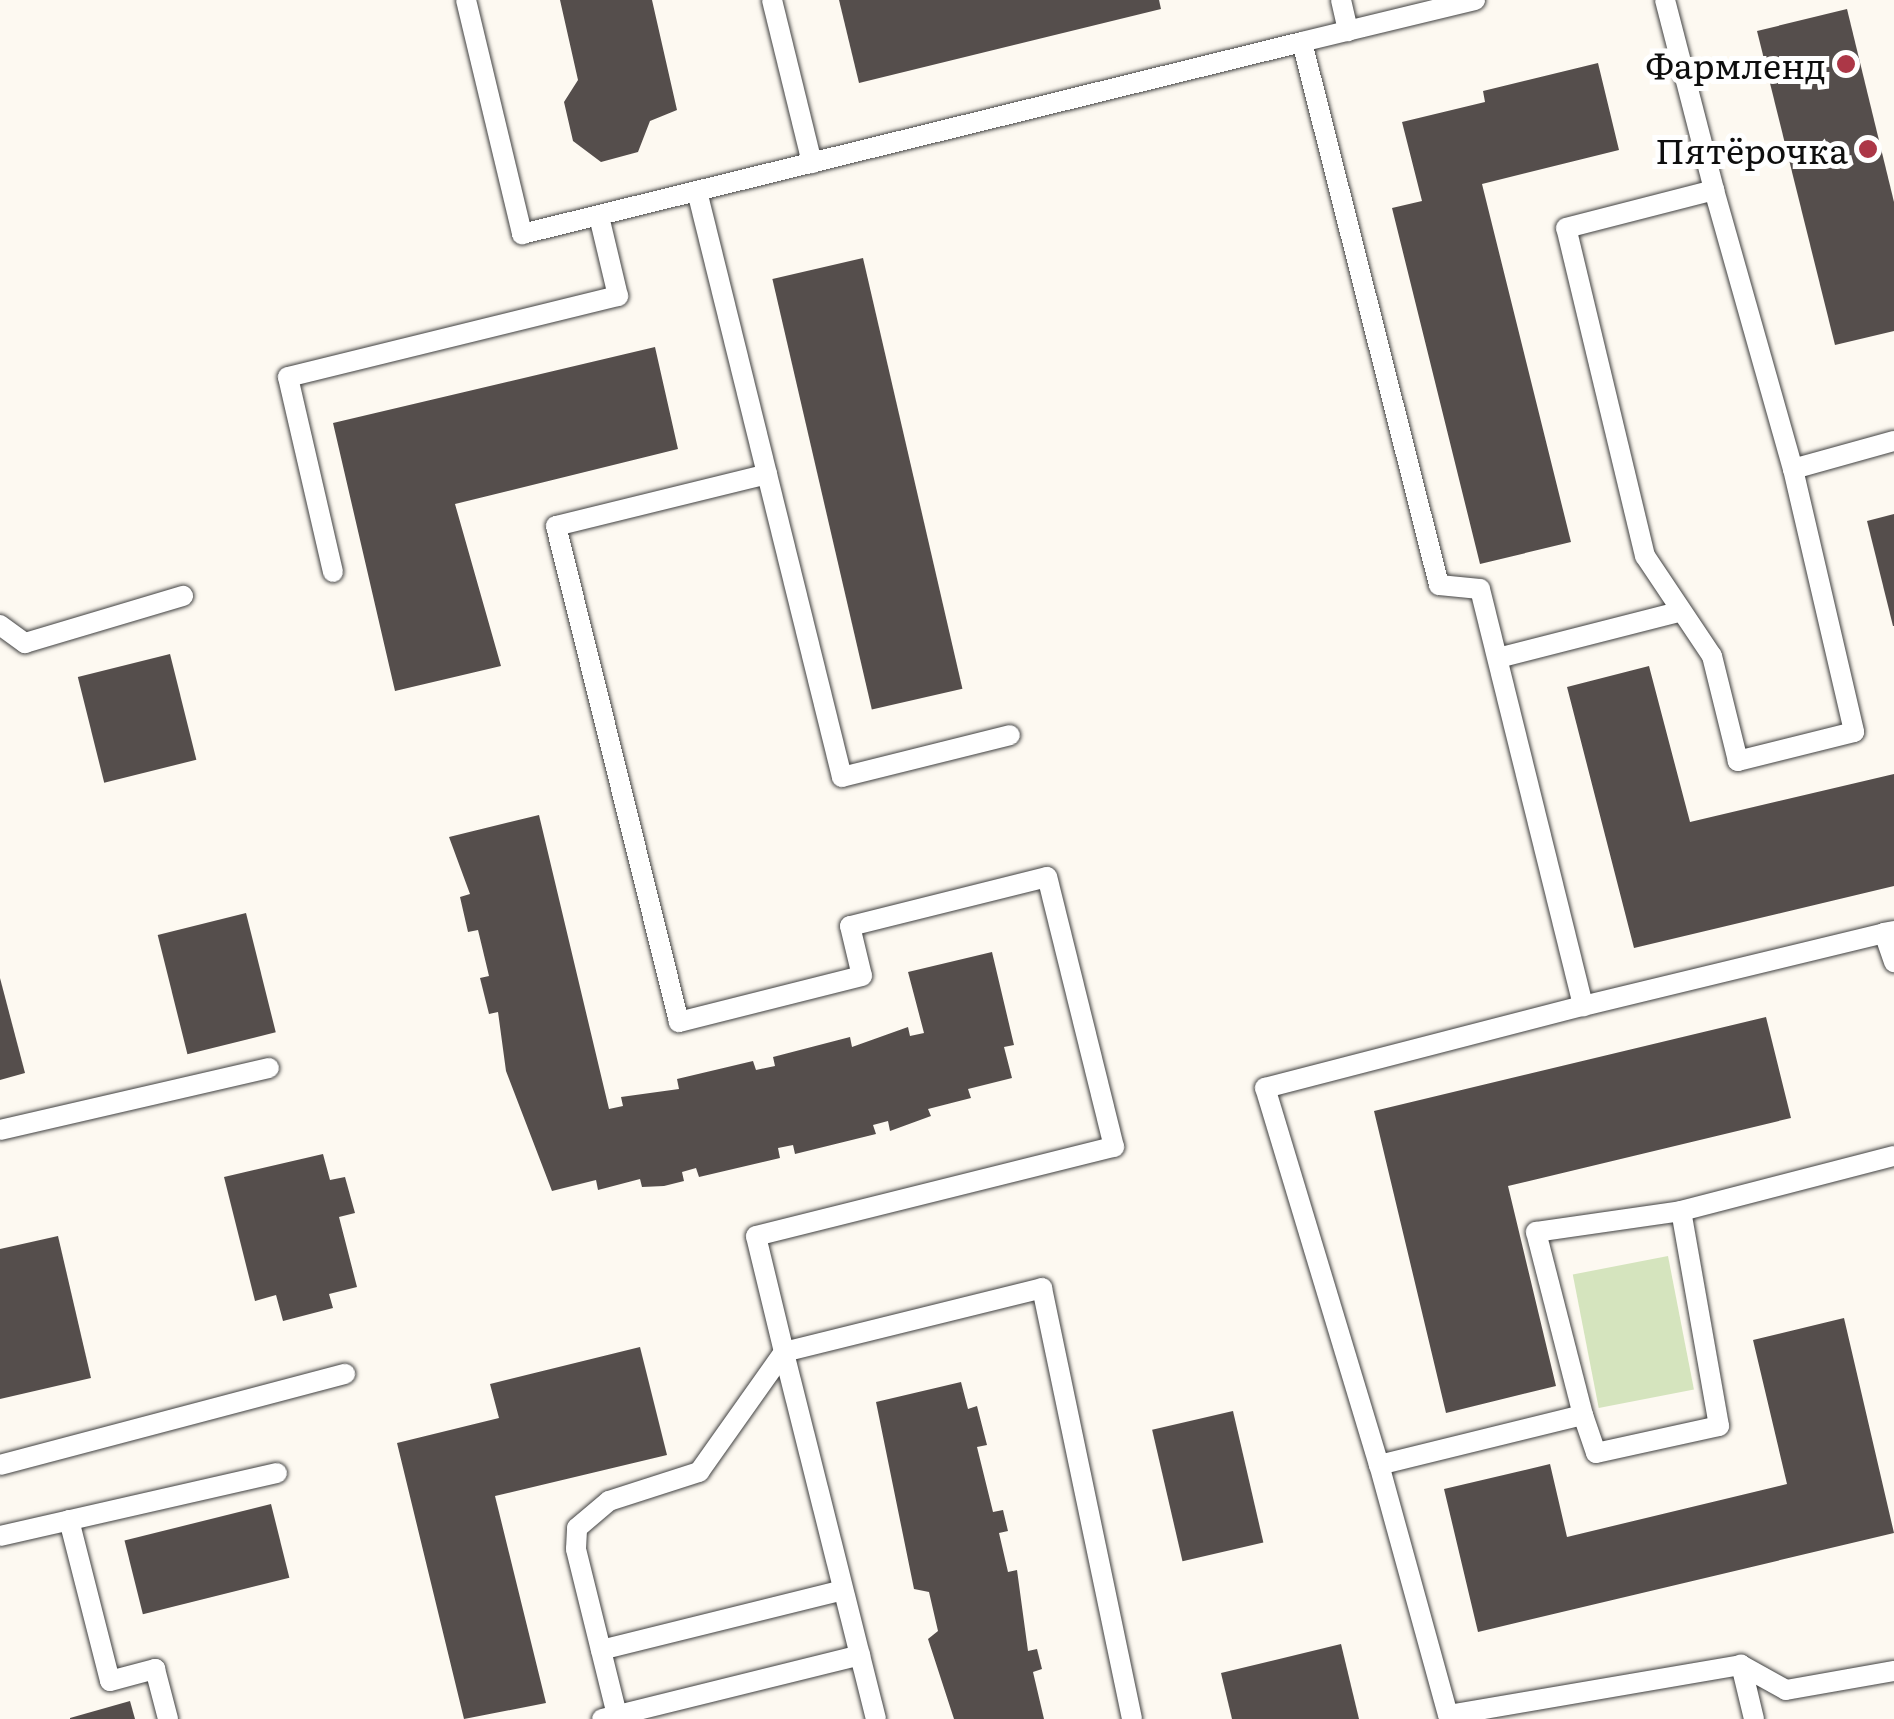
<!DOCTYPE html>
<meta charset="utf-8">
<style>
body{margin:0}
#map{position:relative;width:1894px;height:1719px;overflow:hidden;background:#fdf9f1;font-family:Literata,serif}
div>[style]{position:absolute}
.green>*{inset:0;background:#d5e4be;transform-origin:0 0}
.building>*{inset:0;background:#554e4c;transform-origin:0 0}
.roads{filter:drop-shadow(0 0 2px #414141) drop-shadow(0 0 2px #414141)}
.lane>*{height:20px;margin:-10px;padding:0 10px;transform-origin:10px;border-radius:10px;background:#fff}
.dots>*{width:28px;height:28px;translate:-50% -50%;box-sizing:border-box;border:5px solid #fff;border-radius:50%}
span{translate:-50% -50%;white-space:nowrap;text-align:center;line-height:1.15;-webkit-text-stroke:10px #fff;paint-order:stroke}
.poi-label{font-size:35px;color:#0e0e0e}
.right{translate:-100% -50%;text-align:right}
</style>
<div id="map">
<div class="green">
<div style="left:1668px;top:1256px;width:136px;height:97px;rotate:79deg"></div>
</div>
<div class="building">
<div style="clip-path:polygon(560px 0,652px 0,677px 110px,650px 121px,638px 152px,601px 162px,573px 141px,564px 102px,578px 80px)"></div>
<div style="clip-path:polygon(839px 0,1159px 0,1161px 9px,859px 83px)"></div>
<div style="clip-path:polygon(1847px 9px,1894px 202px,1894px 331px,1835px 345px,1757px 31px)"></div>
<div style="clip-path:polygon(1598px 63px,1619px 150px,1482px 184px,1571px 542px,1480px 564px,1392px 208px,1422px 201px,1402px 122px,1485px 102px,1483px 91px)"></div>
<div style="left:863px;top:258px;width:442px;height:93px;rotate:77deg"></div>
<div style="clip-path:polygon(655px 347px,678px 449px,455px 504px,501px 666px,395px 691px,333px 423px)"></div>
<div style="clip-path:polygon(1894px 514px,1894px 626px,1893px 626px,1867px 521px)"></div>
<div style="left:170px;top:654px;width:109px;height:95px;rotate:76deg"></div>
<div style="clip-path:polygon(1649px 666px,1690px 822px,1894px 774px,1894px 886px,1634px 948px,1567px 687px)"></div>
<div style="clip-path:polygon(539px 815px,609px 1109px,623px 1106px,621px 1097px,679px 1089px,677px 1079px,753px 1061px,756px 1070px,775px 1066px,773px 1057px,850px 1037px,852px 1047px,908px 1027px,910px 1036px,924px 1033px,908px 972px,992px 952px,1014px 1045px,1004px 1047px,1012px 1078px,968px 1089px,971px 1098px,928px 1109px,931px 1116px,890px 1131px,888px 1121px,873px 1125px,876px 1134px,795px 1154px,793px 1145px,778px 1148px,780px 1158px,699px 1177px,696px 1168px,682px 1172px,684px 1181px,664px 1186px,642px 1187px,640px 1179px,598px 1190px,596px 1180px,552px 1191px,506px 1071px,498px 1012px,489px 1014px,480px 978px,489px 976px,478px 930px,468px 932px,460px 897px,470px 894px,449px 837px)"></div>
<div style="left:246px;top:913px;width:123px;height:91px;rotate:76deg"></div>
<div style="clip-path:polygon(0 978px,25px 1073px,0 1080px)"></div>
<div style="clip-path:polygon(1766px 1017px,1791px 1118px,1508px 1186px,1556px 1386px,1446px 1413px,1374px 1111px)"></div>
<div style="clip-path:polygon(323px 1154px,330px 1180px,345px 1177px,355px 1213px,339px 1217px,357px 1287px,329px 1294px,333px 1308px,283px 1321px,276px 1295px,255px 1301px,224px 1177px)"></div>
<div style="clip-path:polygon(58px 1236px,91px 1378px,0 1399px,0 1249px)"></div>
<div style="clip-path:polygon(1844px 1318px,1894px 1533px,1478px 1632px,1444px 1489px,1550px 1464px,1567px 1537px,1787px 1484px,1753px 1340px)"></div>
<div style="clip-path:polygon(640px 1347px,667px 1455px,495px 1496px,546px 1703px,464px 1719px,397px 1443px,499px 1418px,490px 1384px)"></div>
<div style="clip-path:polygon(961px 1382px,968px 1409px,977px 1406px,987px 1445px,977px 1447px,993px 1512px,1003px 1510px,1008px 1531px,999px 1533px,1008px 1572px,1017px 1570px,1028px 1651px,1037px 1649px,1042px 1669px,1033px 1672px,1044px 1719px,954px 1719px,928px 1639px,938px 1631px,929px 1592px,914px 1589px,876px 1402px)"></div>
<div style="left:1233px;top:1411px;width:135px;height:83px;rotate:77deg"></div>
<div style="left:271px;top:1504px;width:76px;height:151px;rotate:76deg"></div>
<div style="clip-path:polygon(1341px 1644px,1359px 1719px,1232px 1719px,1221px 1673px)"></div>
<div style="clip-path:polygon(130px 1701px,135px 1719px,70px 1719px,70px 1718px)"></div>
</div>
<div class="roads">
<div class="lane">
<div style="left:466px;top:0;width:241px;rotate:76.5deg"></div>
<div style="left:522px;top:234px;width:803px;rotate:-13.83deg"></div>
<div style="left:772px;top:0;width:168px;rotate:76.2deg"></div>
<div style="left:1341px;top:0;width:32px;rotate:77deg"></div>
<div style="left:1475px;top:0;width:178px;rotate:166.4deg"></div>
<div style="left:1302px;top:42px;width:560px;rotate:75.84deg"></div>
<div style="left:1439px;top:585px;width:41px;rotate:5.6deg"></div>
<div style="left:1480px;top:589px;width:430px;rotate:76.1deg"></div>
<div style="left:1583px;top:1006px;width:310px;rotate:-13.6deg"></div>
<div style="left:1665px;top:0;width:196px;rotate:75.5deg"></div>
<div style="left:1714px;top:190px;width:290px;rotate:74.2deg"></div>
<div style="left:1793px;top:469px;width:270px;rotate:76.9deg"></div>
<div style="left:1854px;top:732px;width:120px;rotate:166deg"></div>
<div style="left:1738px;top:761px;width:108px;rotate:-103.9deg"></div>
<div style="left:1712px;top:656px;width:120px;rotate:-123.8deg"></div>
<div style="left:1645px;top:556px;width:337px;rotate:-103.5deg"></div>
<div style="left:1566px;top:228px;width:153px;rotate:-14.4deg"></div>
<div style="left:1793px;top:469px;width:105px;rotate:-15.5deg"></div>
<div style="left:767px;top:474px;width:312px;rotate:76.1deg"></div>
<div style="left:842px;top:777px;width:173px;rotate:-14deg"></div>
<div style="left:333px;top:572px;width:200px;rotate:-103deg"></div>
<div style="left:288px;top:377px;width:340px;rotate:-13.8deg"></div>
<div style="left:618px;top:296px;width:82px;rotate:-103.4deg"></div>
<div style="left:0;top:625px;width:31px;rotate:36deg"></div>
<div style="left:25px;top:643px;width:165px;rotate:-16.6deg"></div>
<div style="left:1502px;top:657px;width:183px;rotate:-14.3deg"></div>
<div style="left:1894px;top:931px;width:10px;rotate:169deg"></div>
<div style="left:1884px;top:933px;width:31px;rotate:71deg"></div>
<div style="left:0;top:1130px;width:276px;rotate:-13deg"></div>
<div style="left:1583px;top:1415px;width:40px;rotate:71.1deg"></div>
<div style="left:1596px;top:1453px;width:126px;rotate:-12.4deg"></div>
<div style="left:1719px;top:1426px;width:218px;rotate:-100deg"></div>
<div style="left:0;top:1465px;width:357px;rotate:-14.8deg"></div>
<div style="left:1379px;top:1465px;width:394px;rotate:-106.8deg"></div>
<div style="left:1265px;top:1088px;width:328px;rotate:-14.5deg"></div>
<div style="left:69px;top:1520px;width:166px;rotate:75.7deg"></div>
<div style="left:110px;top:1681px;width:47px;rotate:-14.9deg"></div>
<div style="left:155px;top:1669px;width:52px;rotate:75.4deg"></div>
<div style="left:0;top:1536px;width:284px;rotate:-12.8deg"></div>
<div style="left:601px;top:1650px;width:249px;rotate:-13.9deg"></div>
<div style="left:1741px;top:1665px;width:297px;rotate:170.3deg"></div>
<div style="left:1448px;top:1715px;width:259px;rotate:-105.4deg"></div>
<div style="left:1379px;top:1465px;width:210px;rotate:-13.8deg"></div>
<div style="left:1583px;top:1415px;width:189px;rotate:-104.4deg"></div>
<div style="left:1536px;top:1232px;width:147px;rotate:-8.2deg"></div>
<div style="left:1681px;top:1211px;width:220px;rotate:-14.5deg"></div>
<div style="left:617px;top:1715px;width:171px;rotate:-103.9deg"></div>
<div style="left:576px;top:1549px;width:21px;rotate:-87deg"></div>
<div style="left:577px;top:1528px;width:42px;rotate:-40.2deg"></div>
<div style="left:609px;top:1501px;width:95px;rotate:-17.9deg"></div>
<div style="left:699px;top:1472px;width:147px;rotate:-54.7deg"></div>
<div style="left:784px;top:1352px;width:119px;rotate:-103.6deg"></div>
<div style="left:756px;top:1236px;width:369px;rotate:-14deg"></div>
<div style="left:1114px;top:1147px;width:278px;rotate:-103.9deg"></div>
<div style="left:1047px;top:877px;width:203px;rotate:166deg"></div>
<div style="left:850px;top:926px;width:51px;rotate:76.5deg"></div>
<div style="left:862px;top:976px;width:189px;rotate:165.9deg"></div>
<div style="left:679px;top:1022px;width:511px;rotate:-103.93deg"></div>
<div style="left:556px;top:526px;width:217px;rotate:-13.8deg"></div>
<div style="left:767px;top:474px;width:291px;rotate:-103.9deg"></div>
<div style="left:602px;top:1719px;width:266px;rotate:-13.9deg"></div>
<div style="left:876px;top:1719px;width:378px;rotate:-104.1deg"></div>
<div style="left:784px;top:1352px;width:266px;rotate:-13.9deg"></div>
<div style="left:1042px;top:1288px;width:440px;rotate:78.2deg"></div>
<div style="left:1754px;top:1719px;width:56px;rotate:-103.5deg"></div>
<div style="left:1741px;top:1665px;width:51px;rotate:29.1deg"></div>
<div style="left:1786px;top:1690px;width:110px;rotate:-10deg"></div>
</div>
</div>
<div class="dots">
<div style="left:1846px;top:64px;background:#ac3747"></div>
<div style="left:1868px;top:149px;background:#ac3747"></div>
</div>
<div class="poi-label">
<span class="right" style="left:1826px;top:64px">Фармленд</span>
<span class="right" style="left:1848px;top:149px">Пятёрочка</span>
</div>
</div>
